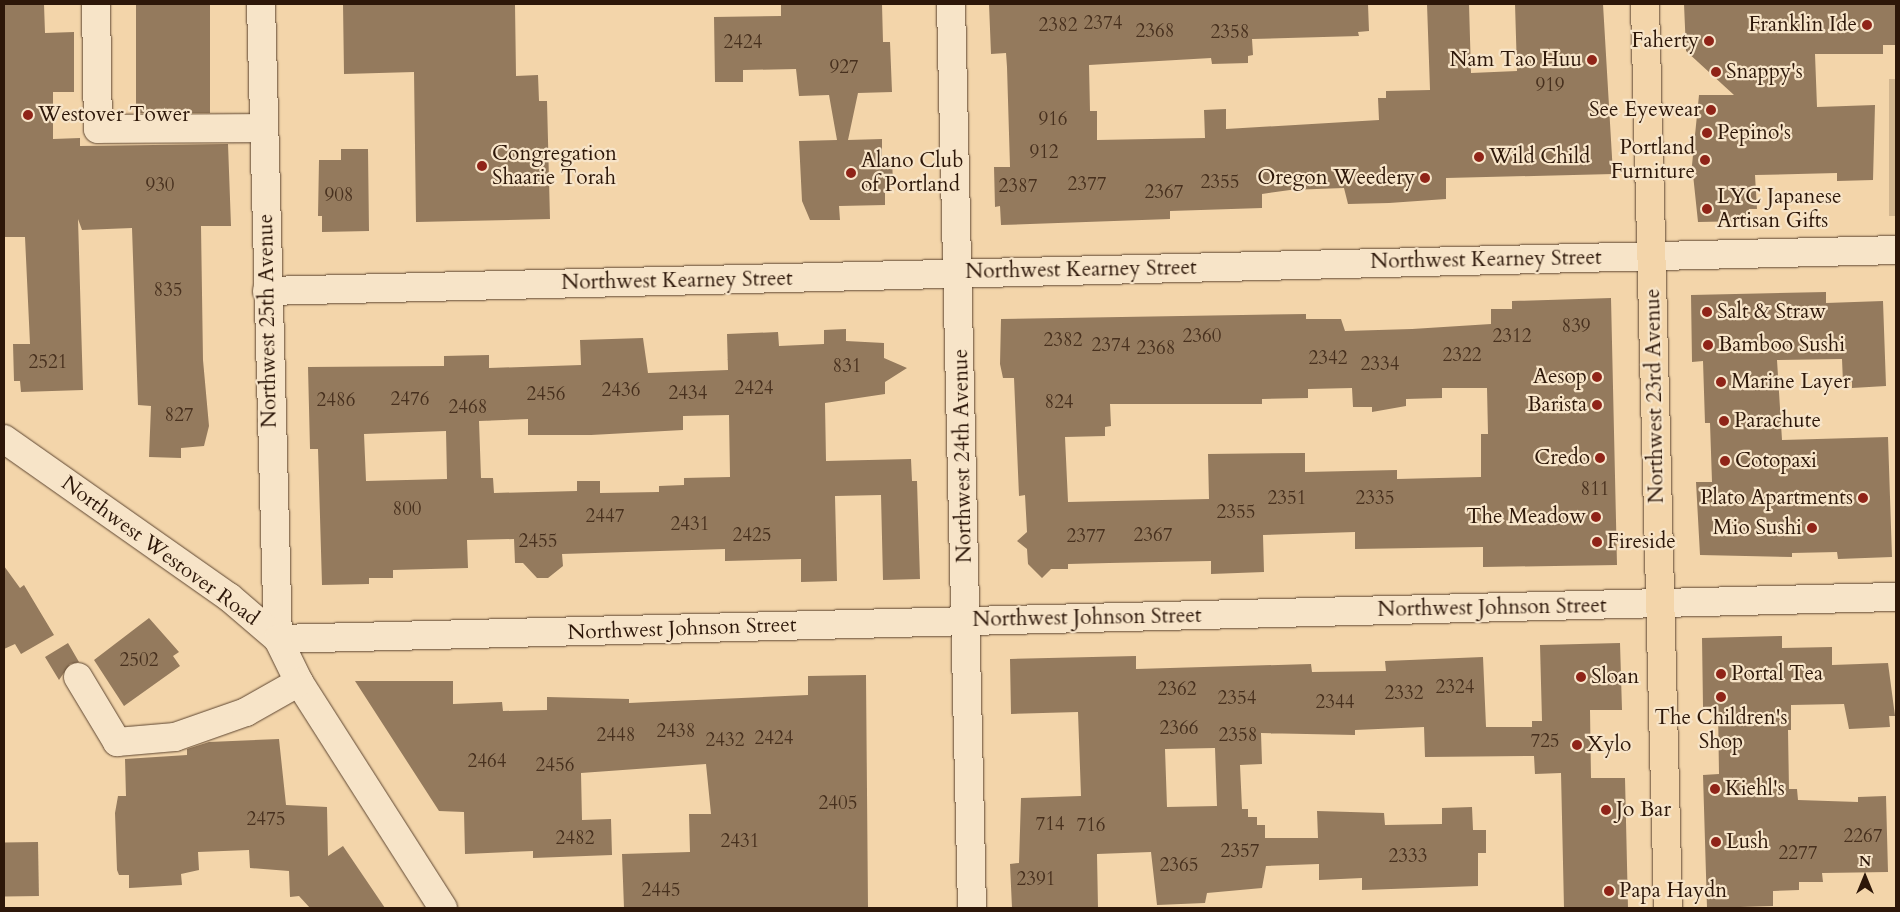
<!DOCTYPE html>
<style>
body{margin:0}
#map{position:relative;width:1900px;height:912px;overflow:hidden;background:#f3d5aa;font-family:Cardo,serif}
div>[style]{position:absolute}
.green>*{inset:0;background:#d1b58f;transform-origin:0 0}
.building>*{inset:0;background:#947a5d;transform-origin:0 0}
.roads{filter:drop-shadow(0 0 1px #5e4631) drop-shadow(0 0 1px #5e4631)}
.minor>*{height:28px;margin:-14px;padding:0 14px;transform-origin:14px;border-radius:14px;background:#f7e4c8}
.major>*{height:28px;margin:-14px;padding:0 14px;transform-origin:14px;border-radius:14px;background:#f3d5aa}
.dots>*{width:14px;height:14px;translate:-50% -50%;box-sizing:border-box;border:2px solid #f7e4c8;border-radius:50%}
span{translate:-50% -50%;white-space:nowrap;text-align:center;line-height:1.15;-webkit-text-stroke:4.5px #f7e4c8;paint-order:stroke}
.number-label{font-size:19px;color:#47301e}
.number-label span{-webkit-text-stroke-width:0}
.poi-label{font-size:21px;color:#2d1709}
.right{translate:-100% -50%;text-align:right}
.left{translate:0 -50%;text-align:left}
.street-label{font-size:21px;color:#2d1709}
.frame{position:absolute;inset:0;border:5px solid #2d1709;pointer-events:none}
.north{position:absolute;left:1840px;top:852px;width:50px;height:50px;-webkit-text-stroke:4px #f7e4c8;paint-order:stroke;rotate:0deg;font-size:14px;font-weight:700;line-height:20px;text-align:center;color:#2d1709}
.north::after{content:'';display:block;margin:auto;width:18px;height:22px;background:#2d1709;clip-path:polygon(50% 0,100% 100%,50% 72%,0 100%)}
</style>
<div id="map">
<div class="green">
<div style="left:1889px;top:79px;width:7px;height:137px"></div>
</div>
<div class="building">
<div style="clip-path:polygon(4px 4px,44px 4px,45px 33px,74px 32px,74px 92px,53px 92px,53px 139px,80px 138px,80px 146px,228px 144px,231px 226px,201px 226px,203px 360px,209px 426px,204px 446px,181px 448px,181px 458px,149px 457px,151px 406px,138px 405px,132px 228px,82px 230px,78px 219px,83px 390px,21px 392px,20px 381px,14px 381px,13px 344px,30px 344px,25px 237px,4px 237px)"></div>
<div style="left:136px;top:4px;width:74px;height:109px"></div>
<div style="clip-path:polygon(343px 4px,515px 4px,516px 76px,538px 75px,539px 101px,547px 101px,550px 219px,416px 222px,414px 72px,344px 74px)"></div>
<div style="clip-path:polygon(781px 4px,882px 4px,883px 42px,890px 42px,892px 92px,858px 93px,848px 140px,882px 139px,882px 156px,892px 156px,893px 185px,885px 186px,885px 205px,839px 206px,840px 220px,810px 220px,802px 201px,799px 141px,837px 140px,829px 95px,799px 96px,796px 69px,743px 70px,743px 82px,715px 82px,714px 17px,781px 16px)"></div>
<div style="clip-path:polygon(989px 4px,1368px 4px,1369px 31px,1358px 32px,1359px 36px,1252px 39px,1253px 55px,1248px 56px,1248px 63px,1212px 64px,1211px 58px,1089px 65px,1090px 111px,1097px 111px,1097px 140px,1205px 138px,1204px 110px,1226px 109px,1226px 129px,1379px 120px,1378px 98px,1386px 98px,1386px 91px,1430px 90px,1427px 4px,1469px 4px,1471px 73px,1517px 71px,1515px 4px,1603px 4px,1613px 174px,1446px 178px,1446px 199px,1389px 203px,1348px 204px,1344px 188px,1290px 190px,1262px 194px,1262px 208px,1170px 211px,1170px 219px,1001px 225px,1000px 206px,995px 207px,994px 167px,1010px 167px,1007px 67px,1006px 53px,991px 54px)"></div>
<div style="clip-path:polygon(1684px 4px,1896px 4px,1896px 45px,1883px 45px,1883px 54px,1815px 54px,1817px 107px,1875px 105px,1873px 180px,1837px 181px,1837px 173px,1755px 175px,1757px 209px,1749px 209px,1749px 221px,1698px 222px,1692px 165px,1699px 95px,1734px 95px,1686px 51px)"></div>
<div style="clip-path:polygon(341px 149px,368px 149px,369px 231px,322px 232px,322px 216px,318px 216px,319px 160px,341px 160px)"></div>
<div style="clip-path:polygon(1826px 292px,1826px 303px,1883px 301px,1886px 386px,1852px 388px,1852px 382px,1843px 383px,1842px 359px,1777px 360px,1782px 440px,1888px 437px,1892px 557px,1838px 559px,1837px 552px,1792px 553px,1792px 557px,1700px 555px,1696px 482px,1712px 482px,1710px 423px,1705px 423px,1703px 361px,1692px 362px,1691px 295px)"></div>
<div style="clip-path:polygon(evenodd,1611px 298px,1617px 565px,1483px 567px,1483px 547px,1355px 549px,1355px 532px,1263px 535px,1264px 572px,1211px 574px,1211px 561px,1109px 563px,1068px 564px,1068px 569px,1051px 569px,1042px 578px,1028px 564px,1027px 549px,1017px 541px,1027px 532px,1025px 495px,1019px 496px,1014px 378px,1003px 378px,1000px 364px,1001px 319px,1306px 314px,1306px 319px,1341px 319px,1345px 331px,1412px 329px,1491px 324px,1491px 309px,1512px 309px,1512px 301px,1611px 298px,1352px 388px,1353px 407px,1372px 407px,1372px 412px,1406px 406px,1406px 399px,1442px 398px,1442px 388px,1487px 388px,1488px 434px,1481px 434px,1481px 477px,1397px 479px,1397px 470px,1305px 472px,1305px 453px,1208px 454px,1209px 499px,1068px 502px,1065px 437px,1105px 436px,1105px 427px,1111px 426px,1110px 404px,1262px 404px,1262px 399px,1308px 398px,1308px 389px,1352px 388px)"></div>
<div style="clip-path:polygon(evenodd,846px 329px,846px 341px,884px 343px,884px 358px,907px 368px,885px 382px,885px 394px,825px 403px,826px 461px,911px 459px,912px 481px,917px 481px,920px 579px,883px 580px,881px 495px,835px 496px,837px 581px,801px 582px,801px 559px,725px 561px,725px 549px,562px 554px,563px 566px,548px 578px,537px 578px,523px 563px,515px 563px,514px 539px,467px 540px,468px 568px,393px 570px,393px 578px,369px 578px,369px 584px,322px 585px,318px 449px,310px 449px,308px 367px,444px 366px,444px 356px,489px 355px,489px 368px,581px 365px,580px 340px,643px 338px,648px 373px,728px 370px,727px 334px,778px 332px,779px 346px,824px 344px,824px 330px,846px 329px,729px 415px,730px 477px,684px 478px,684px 485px,659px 486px,659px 492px,600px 493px,600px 481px,577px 481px,577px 491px,494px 493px,493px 478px,481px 478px,479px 421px,528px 419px,528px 435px,591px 435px,683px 430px,683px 416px,729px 415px,846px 329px,446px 431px,447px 479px,366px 481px,364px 434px,446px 431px)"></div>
<div style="clip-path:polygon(4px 566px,20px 588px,24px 585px,54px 635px,21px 654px,15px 644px,4px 649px)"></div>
<div style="clip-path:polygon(149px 618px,179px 652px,173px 656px,180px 666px,124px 706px,94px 660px)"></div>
<div style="clip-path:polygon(1782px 636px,1782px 648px,1832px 647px,1832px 665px,1888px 663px,1895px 716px,1889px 716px,1890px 727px,1849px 729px,1844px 704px,1791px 705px,1791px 730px,1788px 730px,1789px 789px,1797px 789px,1798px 800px,1858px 802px,1858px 797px,1886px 796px,1888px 872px,1822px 873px,1823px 882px,1799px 882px,1799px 890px,1773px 891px,1773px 906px,1707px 908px,1703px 775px,1719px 774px,1718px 707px,1703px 707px,1702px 638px)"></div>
<div style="clip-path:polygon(68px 643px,79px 662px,70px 664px,59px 680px,45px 657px)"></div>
<div style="clip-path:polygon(evenodd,1620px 643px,1622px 710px,1590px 710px,1591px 778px,1625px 778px,1628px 908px,1564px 908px,1561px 773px,1535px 774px,1534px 756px,1425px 757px,1424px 727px,1355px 730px,1355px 735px,1261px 733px,1262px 764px,1240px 765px,1242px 809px,1248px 809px,1248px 817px,1257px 817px,1257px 825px,1265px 825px,1265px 838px,1318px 838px,1317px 811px,1384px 813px,1385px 825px,1442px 824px,1442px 808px,1472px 807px,1473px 830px,1486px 830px,1486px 853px,1478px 853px,1478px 886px,1362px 890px,1362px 878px,1319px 880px,1319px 864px,1266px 866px,1262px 888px,1207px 893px,1205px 903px,1157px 905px,1151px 852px,1097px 854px,1098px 908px,1012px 908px,1010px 864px,1019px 863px,1021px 798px,1081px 796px,1078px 712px,1011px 714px,1010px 659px,1136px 656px,1136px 669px,1311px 664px,1312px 672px,1386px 671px,1385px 661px,1483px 657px,1486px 727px,1532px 727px,1532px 721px,1542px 721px,1540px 645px,1620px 643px,1215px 748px,1217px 806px,1167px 807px,1165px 749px,1215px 748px)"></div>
<div style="clip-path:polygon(866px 675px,868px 908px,624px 908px,622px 854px,690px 852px,689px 814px,711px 814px,706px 764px,581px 773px,582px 820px,611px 819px,612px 855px,533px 858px,533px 851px,465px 854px,464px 812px,439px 811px,355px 681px,453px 681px,453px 704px,502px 702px,503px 711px,547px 710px,547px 697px,629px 699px,629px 703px,808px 695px,808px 676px)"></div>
<div style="clip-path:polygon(279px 739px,286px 805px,327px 807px,328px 856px,343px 846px,385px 908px,310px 908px,299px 896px,290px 897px,289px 871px,250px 868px,249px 850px,198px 852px,199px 870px,181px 874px,182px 885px,129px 888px,129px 875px,119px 875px,117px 870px,115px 813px,118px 796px,126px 796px,125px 759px,187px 755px,187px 749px,209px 742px)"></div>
<div style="left:38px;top:842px;width:54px;height:34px;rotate:89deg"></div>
</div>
<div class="roads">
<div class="minor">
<div style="left:96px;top:4px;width:125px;rotate:89.1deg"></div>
<div style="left:98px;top:129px;width:165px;rotate:-0.3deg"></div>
<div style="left:261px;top:4px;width:635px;rotate:88.47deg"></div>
<div style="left:951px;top:4px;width:904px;rotate:88.67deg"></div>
<div style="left:267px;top:291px;width:1630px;rotate:-1.44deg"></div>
<div style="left:4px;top:439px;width:275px;rotate:35.1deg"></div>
<div style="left:229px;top:597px;width:65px;rotate:40.6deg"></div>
<div style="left:278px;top:639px;width:48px;rotate:64deg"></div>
<div style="left:299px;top:682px;width:268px;rotate:57.5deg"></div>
<div style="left:278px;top:639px;width:1619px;rotate:-1.49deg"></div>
<div style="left:78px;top:677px;width:76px;rotate:59deg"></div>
<div style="left:117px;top:742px;width:58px;rotate:-4.9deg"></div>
<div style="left:175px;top:737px;width:75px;rotate:-19.4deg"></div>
<div style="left:246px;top:712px;width:61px;rotate:-29.5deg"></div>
</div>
<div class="major">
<div style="left:1645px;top:4px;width:904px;rotate:88.54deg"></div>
</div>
</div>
<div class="dots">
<div style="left:1867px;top:25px;background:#8f2418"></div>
<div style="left:1709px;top:41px;background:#8f2418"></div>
<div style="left:1592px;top:60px;background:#8f2418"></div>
<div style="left:1716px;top:72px;background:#8f2418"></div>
<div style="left:1711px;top:110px;background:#8f2418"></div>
<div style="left:28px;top:115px;background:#8f2418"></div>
<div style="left:1707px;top:133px;background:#8f2418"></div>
<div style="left:1479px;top:157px;background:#8f2418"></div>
<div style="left:1705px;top:160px;background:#8f2418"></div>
<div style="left:482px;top:166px;background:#8f2418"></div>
<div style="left:851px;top:173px;background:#8f2418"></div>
<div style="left:1425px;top:178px;background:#8f2418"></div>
<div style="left:1707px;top:209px;background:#8f2418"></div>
<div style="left:1707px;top:312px;background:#8f2418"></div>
<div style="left:1708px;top:345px;background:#8f2418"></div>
<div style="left:1597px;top:377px;background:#8f2418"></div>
<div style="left:1721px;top:382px;background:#8f2418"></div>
<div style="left:1597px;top:405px;background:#8f2418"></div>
<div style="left:1724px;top:421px;background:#8f2418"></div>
<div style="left:1600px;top:458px;background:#8f2418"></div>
<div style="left:1725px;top:461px;background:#8f2418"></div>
<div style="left:1863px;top:498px;background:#8f2418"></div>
<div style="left:1596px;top:517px;background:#8f2418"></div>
<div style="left:1812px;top:528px;background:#8f2418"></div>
<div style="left:1597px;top:542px;background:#8f2418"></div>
<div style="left:1721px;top:674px;background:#8f2418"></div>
<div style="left:1581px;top:677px;background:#8f2418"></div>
<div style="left:1721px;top:697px;background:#8f2418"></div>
<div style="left:1577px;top:745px;background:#8f2418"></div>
<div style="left:1715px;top:789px;background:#8f2418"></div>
<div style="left:1606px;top:810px;background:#8f2418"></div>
<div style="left:1716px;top:842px;background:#8f2418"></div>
<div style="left:1609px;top:891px;background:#8f2418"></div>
</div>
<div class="number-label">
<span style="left:1103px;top:24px">2374</span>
<span style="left:1058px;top:26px">2382</span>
<span style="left:1155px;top:32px">2368</span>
<span style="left:1230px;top:33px">2358</span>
<span style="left:743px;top:43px">2424</span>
<span style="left:844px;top:68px">927</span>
<span style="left:1550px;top:86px">919</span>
<span style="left:1053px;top:120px">916</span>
<span style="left:1044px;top:153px">912</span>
<span style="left:1220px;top:183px">2355</span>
<span style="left:1087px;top:185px">2377</span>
<span style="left:160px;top:186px">930</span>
<span style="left:1018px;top:187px">2387</span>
<span style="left:1164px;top:193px">2367</span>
<span style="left:339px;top:196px">908</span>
<span style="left:168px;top:291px">835</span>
<span style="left:1576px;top:327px">839</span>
<span style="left:1202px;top:337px">2360</span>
<span style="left:1512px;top:337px">2312</span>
<span style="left:1063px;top:341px">2382</span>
<span style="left:1111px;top:346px">2374</span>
<span style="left:1156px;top:349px">2368</span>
<span style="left:1462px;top:356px">2322</span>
<span style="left:1328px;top:359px">2342</span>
<span style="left:48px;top:363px">2521</span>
<span style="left:1380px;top:365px">2334</span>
<span style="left:847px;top:367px">831</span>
<span style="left:754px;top:389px">2424</span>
<span style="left:621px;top:391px">2436</span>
<span style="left:688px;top:394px">2434</span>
<span style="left:546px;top:395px">2456</span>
<span style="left:410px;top:400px">2476</span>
<span style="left:336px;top:401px">2486</span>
<span style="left:1059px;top:403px">824</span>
<span style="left:468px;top:408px">2468</span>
<span style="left:179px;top:416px">827</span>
<span style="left:1595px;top:490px">811</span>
<span style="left:1287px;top:499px">2351</span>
<span style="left:1375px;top:499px">2335</span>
<span style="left:407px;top:510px">800</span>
<span style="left:1236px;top:513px">2355</span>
<span style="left:605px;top:517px">2447</span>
<span style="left:690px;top:525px">2431</span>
<span style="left:752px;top:536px">2425</span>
<span style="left:1153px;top:536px">2367</span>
<span style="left:1086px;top:537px">2377</span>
<span style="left:538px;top:542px">2455</span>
<span style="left:139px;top:661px">2502</span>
<span style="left:1455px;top:688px">2324</span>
<span style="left:1177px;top:690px">2362</span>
<span style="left:1404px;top:694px">2332</span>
<span style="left:1237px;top:699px">2354</span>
<span style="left:1335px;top:703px">2344</span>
<span style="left:1179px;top:729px">2366</span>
<span style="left:676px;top:732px">2438</span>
<span style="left:616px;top:736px">2448</span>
<span style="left:1238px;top:736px">2358</span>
<span style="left:774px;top:739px">2424</span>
<span style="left:725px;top:741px">2432</span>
<span style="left:1545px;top:742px">725</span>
<span style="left:487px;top:762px">2464</span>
<span style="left:555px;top:766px">2456</span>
<span style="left:838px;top:804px">2405</span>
<span style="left:266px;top:820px">2475</span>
<span style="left:1050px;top:825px">714</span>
<span style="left:1091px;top:826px">716</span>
<span style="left:1863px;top:837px">2267</span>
<span style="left:575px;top:839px">2482</span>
<span style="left:740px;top:842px">2431</span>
<span style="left:1240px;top:852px">2357</span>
<span style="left:1798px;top:854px">2277</span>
<span style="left:1408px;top:857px">2333</span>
<span style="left:1179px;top:866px">2365</span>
<span style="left:1036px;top:880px">2391</span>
<span style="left:661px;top:891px">2445</span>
</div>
<div class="poi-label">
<span class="right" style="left:1857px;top:25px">Franklin Ide</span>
<span class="right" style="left:1699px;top:41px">Faherty</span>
<span class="right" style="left:1582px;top:60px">Nam Tao Huu</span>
<span class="left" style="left:1726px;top:72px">Snappy's</span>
<span class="right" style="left:1701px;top:110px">See Eyewear</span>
<span class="left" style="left:38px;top:115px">Westover Tower</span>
<span class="left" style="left:1717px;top:133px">Pepino's</span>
<span class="right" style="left:1695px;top:160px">Portland<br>Furniture</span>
<span class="left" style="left:492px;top:166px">Congregation<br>Shaarie Torah</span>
<span class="left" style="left:1489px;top:157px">Wild Child</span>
<span class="left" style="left:861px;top:173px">Alano Club<br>of Portland</span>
<span class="right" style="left:1415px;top:178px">Oregon Weedery</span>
<span class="left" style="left:1717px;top:209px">LYC Japanese<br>Artisan Gifts</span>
<span class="left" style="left:1717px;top:312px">Salt &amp; Straw</span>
<span class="left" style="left:1718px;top:345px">Bamboo Sushi</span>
<span class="right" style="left:1587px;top:377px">Aesop</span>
<span class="left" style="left:1731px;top:382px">Marine Layer</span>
<span class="right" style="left:1587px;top:405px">Barista</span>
<span class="left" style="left:1734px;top:421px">Parachute</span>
<span class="right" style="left:1590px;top:458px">Credo</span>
<span class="left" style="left:1735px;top:461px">Cotopaxi</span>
<span class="right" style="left:1853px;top:498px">Plato Apartments</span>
<span class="right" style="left:1586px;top:517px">The Meadow</span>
<span class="right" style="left:1802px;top:528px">Mio Sushi</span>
<span class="left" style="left:1607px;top:542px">Fireside</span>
<span class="left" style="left:1731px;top:674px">Portal Tea</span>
<span class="left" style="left:1591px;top:677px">Sloan</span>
<span style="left:1721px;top:730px">The Children's<br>Shop</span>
<span class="left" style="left:1587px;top:745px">Xylo</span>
<span class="left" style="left:1725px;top:789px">Kiehl's</span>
<span class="left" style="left:1616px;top:810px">Jo Bar</span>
<span class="left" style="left:1726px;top:842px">Lush</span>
<span class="left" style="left:1619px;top:891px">Papa Haydn</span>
</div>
<div class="street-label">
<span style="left:1486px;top:260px;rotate:-1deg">Northwest Kearney Street</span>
<span style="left:1081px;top:270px;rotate:-1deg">Northwest Kearney Street</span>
<span style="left:677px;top:281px;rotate:-1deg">Northwest Kearney Street</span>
<span style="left:268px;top:321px;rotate:-91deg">Northwest 25th Avenue</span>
<span style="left:1655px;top:396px;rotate:-91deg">Northwest 23rd Avenue</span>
<span style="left:963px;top:456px;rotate:-91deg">Northwest 24th Avenue</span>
<span style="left:160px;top:551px;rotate:36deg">Northwest Westover Road</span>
<span style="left:1492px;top:608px;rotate:-1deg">Northwest Johnson Street</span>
<span style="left:1087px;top:618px;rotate:-1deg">Northwest Johnson Street</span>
<span style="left:682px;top:629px;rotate:-2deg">Northwest Johnson Street</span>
</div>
<div class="frame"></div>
<div class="north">N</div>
</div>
